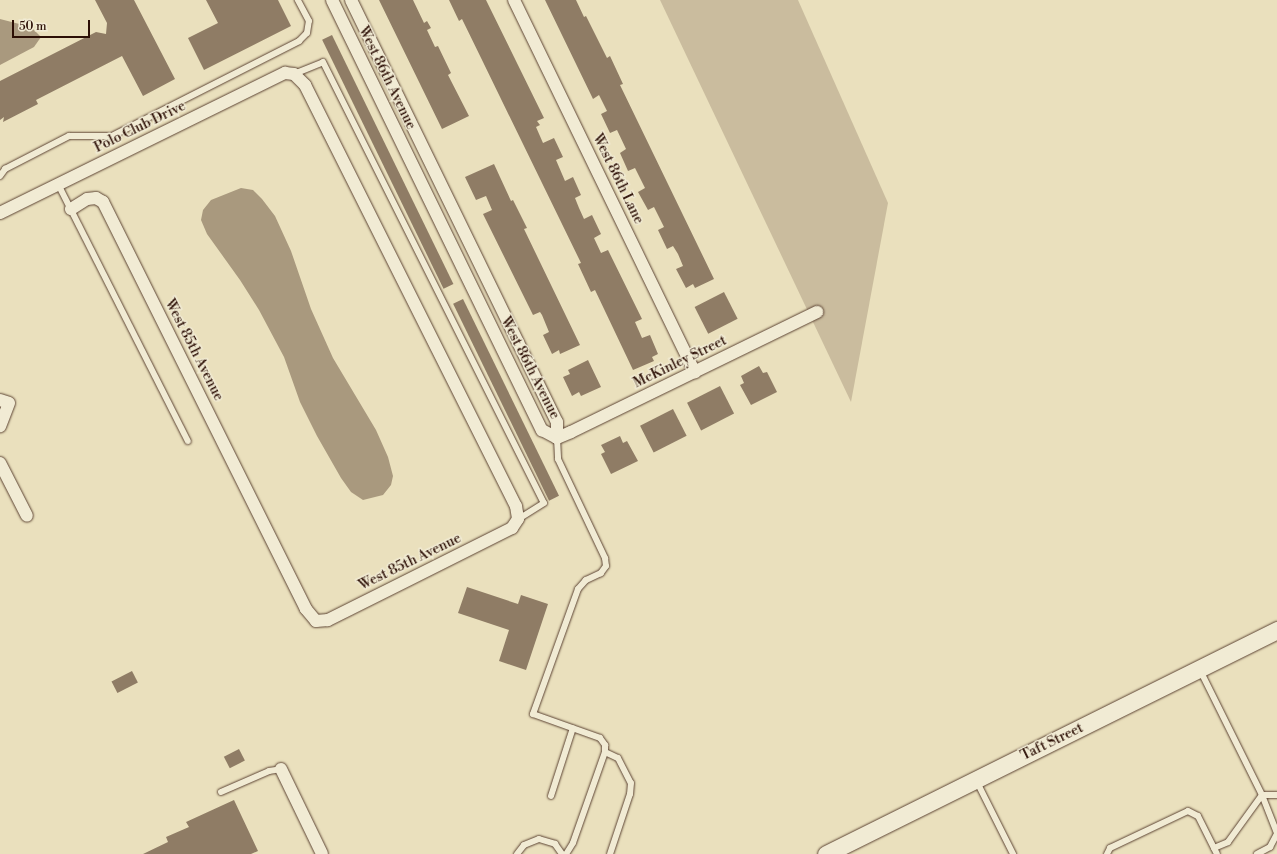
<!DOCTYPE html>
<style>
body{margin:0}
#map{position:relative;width:1277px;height:854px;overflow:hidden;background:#eae0bd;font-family:"Libre Bodoni",serif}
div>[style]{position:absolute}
.green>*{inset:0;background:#cabc9e}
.water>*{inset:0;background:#a9997e}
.building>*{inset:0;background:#8f7c65;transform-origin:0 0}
.roads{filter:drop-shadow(0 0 1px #5c4333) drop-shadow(0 0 1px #5c4333)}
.lane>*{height:6px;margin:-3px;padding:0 3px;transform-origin:3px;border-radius:3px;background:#f1ebd4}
.street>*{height:12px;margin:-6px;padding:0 6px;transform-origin:6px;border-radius:6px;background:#f1ebd4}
.secondary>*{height:17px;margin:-8.5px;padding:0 8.5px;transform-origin:8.5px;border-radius:8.5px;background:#f1ebd4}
span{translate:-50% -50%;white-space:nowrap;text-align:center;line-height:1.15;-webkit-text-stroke:3px #f1ebd4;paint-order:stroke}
.street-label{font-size:14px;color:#2c0f05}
.scale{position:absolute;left:12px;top:20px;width:78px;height:18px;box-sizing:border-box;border:2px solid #2c0f05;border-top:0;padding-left:5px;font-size:12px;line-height:14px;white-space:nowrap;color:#2c0f05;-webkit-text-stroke:3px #f1ebd4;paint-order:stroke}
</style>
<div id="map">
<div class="green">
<div style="clip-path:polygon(660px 0,798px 0,888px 203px,851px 402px)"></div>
</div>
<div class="water">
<div style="clip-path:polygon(0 19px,31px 27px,41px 37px,34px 47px,0 65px)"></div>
<div style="clip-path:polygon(241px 188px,253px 190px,262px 199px,275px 216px,291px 251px,311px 309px,333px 358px,376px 430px,388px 457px,393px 476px,391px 485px,383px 495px,363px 500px,351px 492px,341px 478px,317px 436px,300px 402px,284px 357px,259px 310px,240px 280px,207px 234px,201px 220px,203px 210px,211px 200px)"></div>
</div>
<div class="building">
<div style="clip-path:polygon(95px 0,134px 0,175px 79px,143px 96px,122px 56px,36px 100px,38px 104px,3px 122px,4px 117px,0 120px,0 81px,96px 32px,106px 34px,107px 23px)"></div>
<div style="clip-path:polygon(206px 0,278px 0,291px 26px,204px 70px,188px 38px,218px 23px)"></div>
<div style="clip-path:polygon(379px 0,413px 0,424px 23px,427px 21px,431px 28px,427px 30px,435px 47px,438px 46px,451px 73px,448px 75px,469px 116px,442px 129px)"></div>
<div style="clip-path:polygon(449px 0,486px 0,544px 118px,537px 121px,540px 125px,536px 127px,543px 143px,554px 138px,563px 157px,556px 160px,565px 181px,573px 177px,581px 195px,575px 198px,579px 208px,584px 219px,592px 215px,601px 234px,594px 238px,601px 253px,608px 250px,642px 319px,635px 322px,642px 338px,650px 335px,658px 354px,652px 357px,654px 361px,633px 370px,595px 290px,591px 292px,578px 264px,581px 263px,483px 62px,462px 19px,459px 21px)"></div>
<div style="clip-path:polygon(545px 0,576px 0,584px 17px,586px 16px,607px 58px,610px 56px,623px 84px,620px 85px,714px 279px,695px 288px,693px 284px,686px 288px,676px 269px,683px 266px,678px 254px,673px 246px,667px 249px,658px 230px,664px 227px,654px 207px,648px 210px,638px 192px,645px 188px,635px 168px,628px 171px,620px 153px,626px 149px,617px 130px,610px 133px,601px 114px,607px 111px,599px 95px,593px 99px)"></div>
<div style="left:332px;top:35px;width:277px;height:11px;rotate:64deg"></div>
<div style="clip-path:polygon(494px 164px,511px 201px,513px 200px,527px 228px,524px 229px,580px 345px,560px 354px,559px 350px,552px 354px,543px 335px,549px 332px,542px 315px,540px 312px,533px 315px,483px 214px,492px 210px,486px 196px,476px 200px,465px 177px)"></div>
<div style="left:724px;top:292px;width:30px;height:33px;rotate:63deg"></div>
<div style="left:463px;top:299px;width:219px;height:11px;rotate:64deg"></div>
<div style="clip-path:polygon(588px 360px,601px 387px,581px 396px,579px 392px,572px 396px,563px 377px,570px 374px,568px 370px)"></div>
<div style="clip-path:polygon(759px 366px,763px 373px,767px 372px,777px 392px,751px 405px,740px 385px,744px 383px,741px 376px)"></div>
<div style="left:720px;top:386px;width:31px;height:37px;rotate:63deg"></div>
<div style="left:673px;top:409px;width:30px;height:37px;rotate:63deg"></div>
<div style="clip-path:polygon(620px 436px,623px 443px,627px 441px,638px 461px,611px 474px,601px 454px,605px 452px,601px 445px)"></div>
<div style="clip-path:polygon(467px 587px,518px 604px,521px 595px,548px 604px,526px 670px,499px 661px,509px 630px,458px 613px)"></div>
<div style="left:132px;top:671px;width:13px;height:23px;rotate:63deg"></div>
<div style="left:239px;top:749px;width:13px;height:17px;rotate:63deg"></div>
<div style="clip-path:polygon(234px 800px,258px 851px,251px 854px,143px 854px,168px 842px,166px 837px,189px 827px,186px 822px)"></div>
</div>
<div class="roads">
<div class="lane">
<div style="left:294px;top:74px;width:31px;rotate:-22deg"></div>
<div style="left:323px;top:62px;width:493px;rotate:63.4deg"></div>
<div style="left:544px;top:503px;width:31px;rotate:148deg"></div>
<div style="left:0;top:176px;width:9px;rotate:-54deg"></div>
<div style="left:5px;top:169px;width:72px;rotate:-27.3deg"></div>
<div style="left:69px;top:136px;width:43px"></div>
<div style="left:112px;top:136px;width:210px;rotate:-26.9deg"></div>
<div style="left:299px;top:41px;width:11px;rotate:-45deg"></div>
<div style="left:307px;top:33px;width:12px;rotate:-81deg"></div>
<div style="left:309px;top:21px;width:24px;rotate:-118deg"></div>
<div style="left:58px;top:184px;width:288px;rotate:63.2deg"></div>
<div style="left:557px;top:438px;width:21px;rotate:87deg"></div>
<div style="left:558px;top:459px;width:110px;rotate:64.6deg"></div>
<div style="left:605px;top:558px;width:8px;rotate:83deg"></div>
<div style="left:606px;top:566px;width:9px;rotate:126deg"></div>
<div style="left:601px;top:573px;width:17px;rotate:155deg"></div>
<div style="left:586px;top:580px;width:12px;rotate:132deg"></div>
<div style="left:578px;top:589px;width:133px;rotate:109.8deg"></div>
<div style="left:533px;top:714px;width:71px;rotate:19.7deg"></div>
<div style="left:600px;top:738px;width:9px;rotate:54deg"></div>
<div style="left:605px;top:745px;width:7px;rotate:90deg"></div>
<div style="left:605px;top:752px;width:96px;rotate:109.4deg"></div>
<div style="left:573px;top:843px;width:13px;rotate:122deg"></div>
<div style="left:1200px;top:670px;width:140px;rotate:63.6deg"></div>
<div style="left:1262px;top:795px;width:15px"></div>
<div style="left:605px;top:752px;width:14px;rotate:25deg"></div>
<div style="left:618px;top:758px;width:28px;rotate:63deg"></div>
<div style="left:631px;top:783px;width:11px;rotate:95deg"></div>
<div style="left:630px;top:794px;width:63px;rotate:108.4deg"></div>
<div style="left:976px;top:780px;width:83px;rotate:63.4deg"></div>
<div style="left:221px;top:792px;width:52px;rotate:-23.6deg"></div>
<div style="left:269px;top:771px;width:12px;rotate:-9deg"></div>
<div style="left:551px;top:796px;width:71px;rotate:-72.1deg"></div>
<div style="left:1214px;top:848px;width:15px;rotate:-23deg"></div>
<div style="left:1228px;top:842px;width:58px;rotate:-54.1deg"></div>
<div style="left:1262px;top:795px;width:41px;rotate:68.5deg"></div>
<div style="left:517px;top:854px;width:11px;rotate:-52deg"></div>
<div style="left:524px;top:845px;width:16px;rotate:-22deg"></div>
<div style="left:539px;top:839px;width:17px;rotate:17deg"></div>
<div style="left:555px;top:844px;width:12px;rotate:55deg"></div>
<div style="left:1107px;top:854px;width:7px;rotate:-63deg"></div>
<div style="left:1110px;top:848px;width:86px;rotate:-25.4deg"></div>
<div style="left:1188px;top:811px;width:11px;rotate:27deg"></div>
<div style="left:1198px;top:816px;width:42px;rotate:63.4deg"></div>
<div style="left:1257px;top:854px;width:15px;rotate:-28deg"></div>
<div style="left:1270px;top:847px;width:15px;rotate:-62deg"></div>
</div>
<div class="street">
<div style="left:332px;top:0;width:479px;rotate:64deg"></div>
<div style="left:542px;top:430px;width:17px;rotate:28deg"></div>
<div style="left:351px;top:0;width:470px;rotate:64deg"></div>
<div style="left:557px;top:422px;width:16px;rotate:90deg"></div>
<div style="left:514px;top:0;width:414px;rotate:64.1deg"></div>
<div style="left:0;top:213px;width:318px;rotate:-26.2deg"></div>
<div style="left:285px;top:73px;width:9px;rotate:6deg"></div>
<div style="left:294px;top:74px;width:16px;rotate:45deg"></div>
<div style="left:305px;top:85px;width:471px;rotate:63.4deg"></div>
<div style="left:516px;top:506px;width:13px;rotate:81deg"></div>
<div style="left:518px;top:519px;width:11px;rotate:124deg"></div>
<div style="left:512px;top:528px;width:206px;rotate:153.4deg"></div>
<div style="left:328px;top:620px;width:12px;rotate:175deg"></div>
<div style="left:316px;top:621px;width:16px;rotate:-130deg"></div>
<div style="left:306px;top:609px;width:455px;rotate:-116.5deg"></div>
<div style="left:103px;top:202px;width:8px;rotate:-150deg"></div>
<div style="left:96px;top:198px;width:9px;rotate:174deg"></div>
<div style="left:87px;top:199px;width:19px;rotate:148deg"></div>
<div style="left:0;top:400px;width:9px;rotate:18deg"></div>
<div style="left:9px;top:403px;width:25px;rotate:111deg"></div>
<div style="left:557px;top:438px;width:15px;rotate:-23deg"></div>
<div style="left:571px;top:432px;width:274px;rotate:-26deg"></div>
<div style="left:0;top:463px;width:59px;rotate:63deg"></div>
<div style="left:281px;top:769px;width:94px;rotate:64.2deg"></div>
</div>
<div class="secondary">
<div style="left:826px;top:854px;width:504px;rotate:-26.41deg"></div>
</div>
</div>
<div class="street-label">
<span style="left:387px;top:78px;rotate:64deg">West 86th Avenue</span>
<span style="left:140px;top:127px;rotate:-26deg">Polo Club Drive</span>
<span style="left:618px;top:179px;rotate:64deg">West 86th Lane</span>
<span style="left:194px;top:350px;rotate:63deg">West 85th Avenue</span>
<span style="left:680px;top:362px;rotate:-26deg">McKinley Street</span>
<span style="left:530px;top:368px;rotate:63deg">West 86th Avenue</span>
<span style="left:410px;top:562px;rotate:-26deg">West 85th Avenue</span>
<span style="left:1052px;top:742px;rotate:-26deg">Taft Street</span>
</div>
<div class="scale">50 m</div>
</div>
